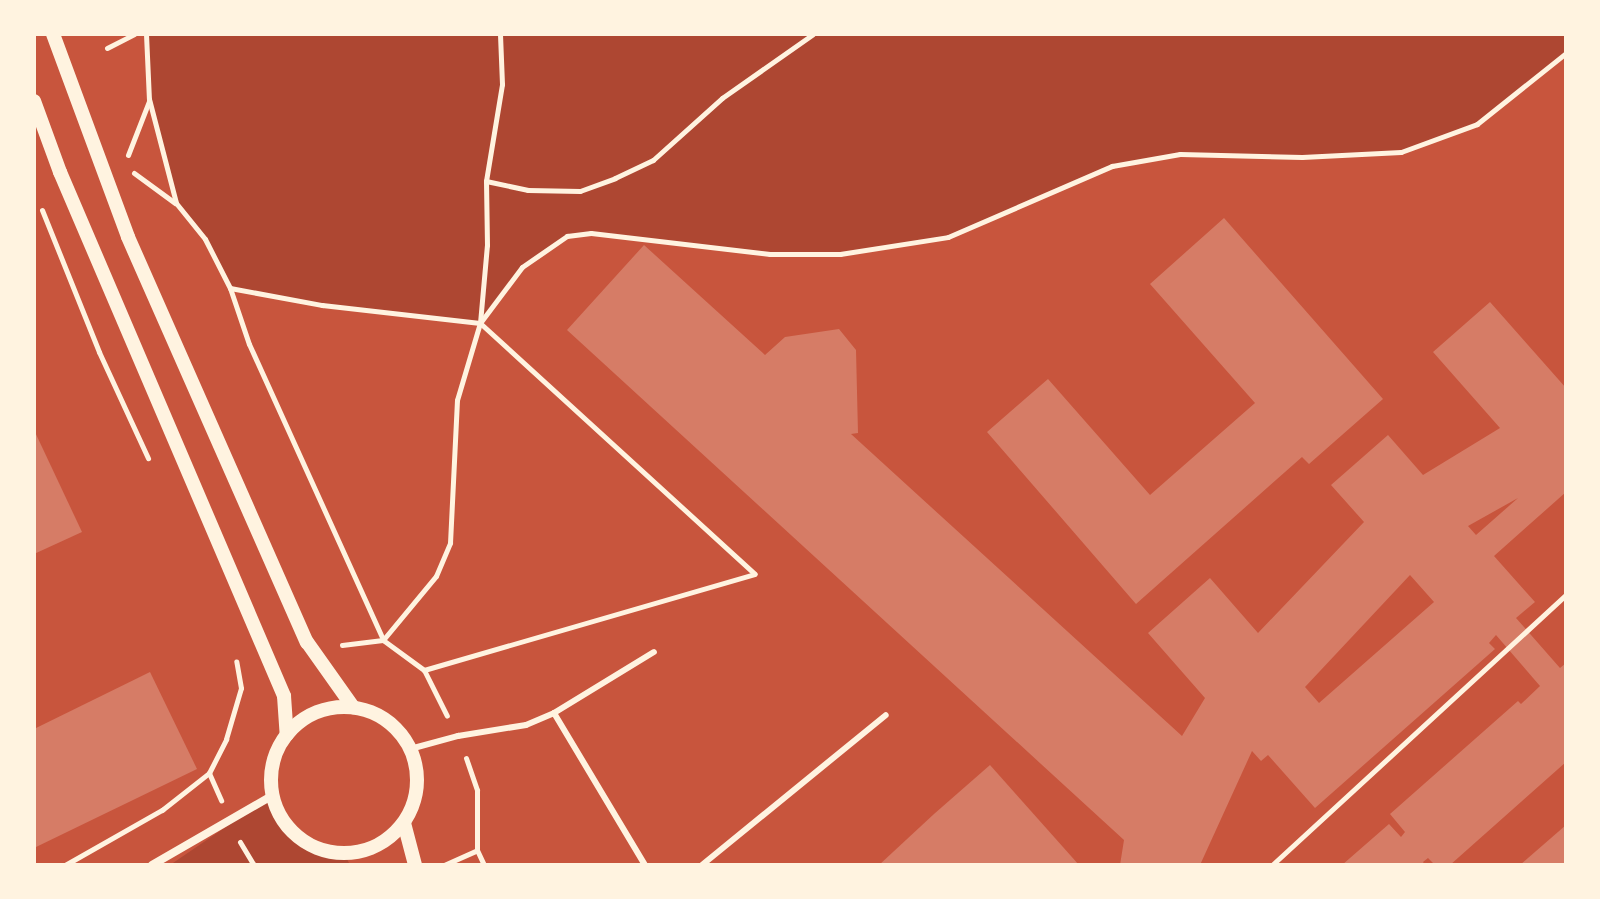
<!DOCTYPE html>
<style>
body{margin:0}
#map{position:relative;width:1600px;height:899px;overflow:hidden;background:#c8553d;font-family:"Noto Sans",sans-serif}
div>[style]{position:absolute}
.green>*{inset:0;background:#ae4732}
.building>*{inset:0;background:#d67c66}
.path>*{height:5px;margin:-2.5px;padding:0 2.5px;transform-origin:2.5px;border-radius:2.5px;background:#fff3e0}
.service>*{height:6px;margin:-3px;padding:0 3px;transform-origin:3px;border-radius:3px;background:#fff3e0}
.minor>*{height:8px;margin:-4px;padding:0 4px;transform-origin:4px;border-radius:4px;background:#fff3e0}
.tertiary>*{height:14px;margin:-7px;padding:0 7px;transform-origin:7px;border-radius:7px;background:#fff3e0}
.tertiary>.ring{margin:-7px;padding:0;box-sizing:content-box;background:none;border:14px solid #fff3e0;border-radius:50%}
span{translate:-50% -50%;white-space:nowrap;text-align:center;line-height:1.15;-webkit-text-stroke:8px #fff3e0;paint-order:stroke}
.frame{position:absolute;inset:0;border:36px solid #fff3e0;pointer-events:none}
</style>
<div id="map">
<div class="green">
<div style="clip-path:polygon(146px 34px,1566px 34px,1566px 53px,1477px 124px,1401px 152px,1302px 157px,1180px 154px,1112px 166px,948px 237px,840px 254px,770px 254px,591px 233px,567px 236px,522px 267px,480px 323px,322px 305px,230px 288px,205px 239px,176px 203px,149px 99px)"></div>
<div style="clip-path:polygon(273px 795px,292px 830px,322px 850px,344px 853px,350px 865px,170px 865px)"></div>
</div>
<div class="building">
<div style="clip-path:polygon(1224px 218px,1383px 399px,1309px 464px,1302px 457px,1136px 604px,987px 432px,1048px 379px,1150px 495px,1255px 403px,1150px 284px)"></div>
<div style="clip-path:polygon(evenodd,644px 245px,765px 355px,785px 337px,839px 329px,856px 350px,858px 433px,851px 434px,1182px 736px,1205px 698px,1148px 633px,1210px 578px,1258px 633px,1364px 522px,1331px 485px,1388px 435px,1423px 475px,1500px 428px,1433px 352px,1490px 302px,1566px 388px,1566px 492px,1494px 556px,1535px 602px,1516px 618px,1560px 668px,1566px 663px,1566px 762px,1450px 865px,1435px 865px,1428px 858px,1423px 862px,1425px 865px,1342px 865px,1389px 824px,1401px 837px,1405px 832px,1390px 814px,1518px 701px,1521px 704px,1540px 686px,1496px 635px,1489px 643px,1495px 649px,1315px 808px,1268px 755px,1261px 761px,1252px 751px,1200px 865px,1120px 865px,1124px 840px,567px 330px,644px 245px,1518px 498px,1476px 535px,1468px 526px,1518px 498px,644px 245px,1410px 575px,1434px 602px,1319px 703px,1305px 687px,1410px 575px)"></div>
<div style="clip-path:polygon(34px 430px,82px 532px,34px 554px)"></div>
<div style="clip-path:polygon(150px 672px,197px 769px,34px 848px,34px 729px)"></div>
<div style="clip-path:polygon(990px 765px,1079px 865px,879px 865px,934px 814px)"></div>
<div style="clip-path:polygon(1566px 825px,1566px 865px,1520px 865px)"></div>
</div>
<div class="path">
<div style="left:146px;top:34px;width:65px;rotate:87.4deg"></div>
<div style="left:149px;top:99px;width:107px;rotate:75.4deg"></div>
<div style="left:176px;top:203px;width:46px;rotate:51.1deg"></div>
<div style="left:205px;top:239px;width:55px;rotate:63deg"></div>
<div style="left:230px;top:288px;width:59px;rotate:71.3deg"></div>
<div style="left:249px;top:344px;width:325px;rotate:65.6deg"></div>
<div style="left:383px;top:640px;width:51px;rotate:36.2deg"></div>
<div style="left:424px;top:670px;width:51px;rotate:63.4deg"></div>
<div style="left:107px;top:48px;width:30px;rotate:-27deg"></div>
<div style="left:128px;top:155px;width:58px;rotate:-68.7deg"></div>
<div style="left:134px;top:173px;width:51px;rotate:36.2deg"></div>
<div style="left:486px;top:181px;width:43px;rotate:12.1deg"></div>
<div style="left:528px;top:190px;width:52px;rotate:1.1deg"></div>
<div style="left:580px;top:191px;width:37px;rotate:-20deg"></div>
<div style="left:615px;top:178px;width:42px;rotate:-25.3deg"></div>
<div style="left:653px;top:160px;width:93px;rotate:-41.9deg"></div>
<div style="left:722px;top:98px;width:111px;rotate:-35.1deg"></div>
<div style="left:42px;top:210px;width:153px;rotate:68.1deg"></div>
<div style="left:99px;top:352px;width:117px;rotate:65.2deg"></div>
<div style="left:230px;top:288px;width:94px;rotate:10.5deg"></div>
<div style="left:322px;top:305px;width:159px;rotate:6.5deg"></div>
<div style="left:480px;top:323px;width:372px;rotate:42.4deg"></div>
<div style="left:480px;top:323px;width:70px;rotate:-53.1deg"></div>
<div style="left:522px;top:267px;width:55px;rotate:-34.6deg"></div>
<div style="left:567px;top:236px;width:24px;rotate:-7deg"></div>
<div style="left:591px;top:233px;width:180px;rotate:6.7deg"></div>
<div style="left:770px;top:254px;width:70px"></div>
<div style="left:840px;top:254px;width:109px;rotate:-8.9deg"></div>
<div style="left:948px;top:237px;width:179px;rotate:-23.4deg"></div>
<div style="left:1112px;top:166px;width:69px;rotate:-10deg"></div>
<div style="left:1180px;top:154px;width:122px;rotate:1.4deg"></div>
<div style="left:1302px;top:157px;width:99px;rotate:-2.9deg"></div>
<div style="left:1401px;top:152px;width:81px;rotate:-20.2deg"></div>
<div style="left:1477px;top:124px;width:114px;rotate:-38.6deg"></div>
<div style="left:342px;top:645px;width:41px;rotate:-7deg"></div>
<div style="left:383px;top:640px;width:83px;rotate:-50.4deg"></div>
<div style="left:436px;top:576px;width:36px;rotate:-67deg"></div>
<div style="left:450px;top:543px;width:143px;rotate:-87.2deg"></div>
<div style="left:457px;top:400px;width:80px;rotate:-73.4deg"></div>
<div style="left:480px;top:323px;width:78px;rotate:-84.9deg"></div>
<div style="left:487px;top:245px;width:64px;rotate:-90.9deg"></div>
<div style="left:486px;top:181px;width:98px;rotate:-80.6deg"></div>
<div style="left:502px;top:84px;width:50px;rotate:-92.3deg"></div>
<div style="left:424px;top:670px;width:344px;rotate:-16.2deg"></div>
<div style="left:466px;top:758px;width:34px;rotate:71deg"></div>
<div style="left:477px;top:790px;width:60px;rotate:90deg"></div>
<div style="left:477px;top:850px;width:17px;rotate:65deg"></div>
<div style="left:209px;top:773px;width:30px;rotate:66deg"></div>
<div style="left:240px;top:842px;width:27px;rotate:59deg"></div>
<div style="left:65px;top:865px;width:112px;rotate:-29.6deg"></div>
<div style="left:162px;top:810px;width:60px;rotate:-38.2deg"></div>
<div style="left:209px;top:773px;width:38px;rotate:-63deg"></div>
<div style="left:226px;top:739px;width:53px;rotate:-73.6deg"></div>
<div style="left:241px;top:688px;width:27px;rotate:-100deg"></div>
<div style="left:444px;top:865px;width:36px;rotate:-24deg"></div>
<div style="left:1272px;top:865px;width:399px;rotate:-42.6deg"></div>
</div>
<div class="service">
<div style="left:554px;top:713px;width:117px;rotate:-31.4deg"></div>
<div style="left:410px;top:749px;width:50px;rotate:-15.2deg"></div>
<div style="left:458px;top:736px;width:69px;rotate:-9.2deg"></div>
<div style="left:526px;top:725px;width:30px;rotate:-23deg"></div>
<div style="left:554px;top:713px;width:177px;rotate:59.1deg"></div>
<div style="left:702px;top:865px;width:237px;rotate:-39.2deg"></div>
</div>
<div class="minor">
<div style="left:152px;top:865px;width:140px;rotate:-30deg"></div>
</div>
<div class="tertiary">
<div style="left:53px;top:34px;width:216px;rotate:69.7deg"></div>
<div style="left:128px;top:237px;width:443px;rotate:66.2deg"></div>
<div style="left:307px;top:642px;width:80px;rotate:54.7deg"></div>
<div style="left:34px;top:101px;width:76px;rotate:69.9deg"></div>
<div style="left:60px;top:172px;width:570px;rotate:66.85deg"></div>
<div style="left:284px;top:696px;width:39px;rotate:86deg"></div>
<div class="ring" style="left:271px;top:707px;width:132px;height:132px"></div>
<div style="left:404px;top:823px;width:43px;rotate:75.3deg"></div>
</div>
<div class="frame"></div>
</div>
